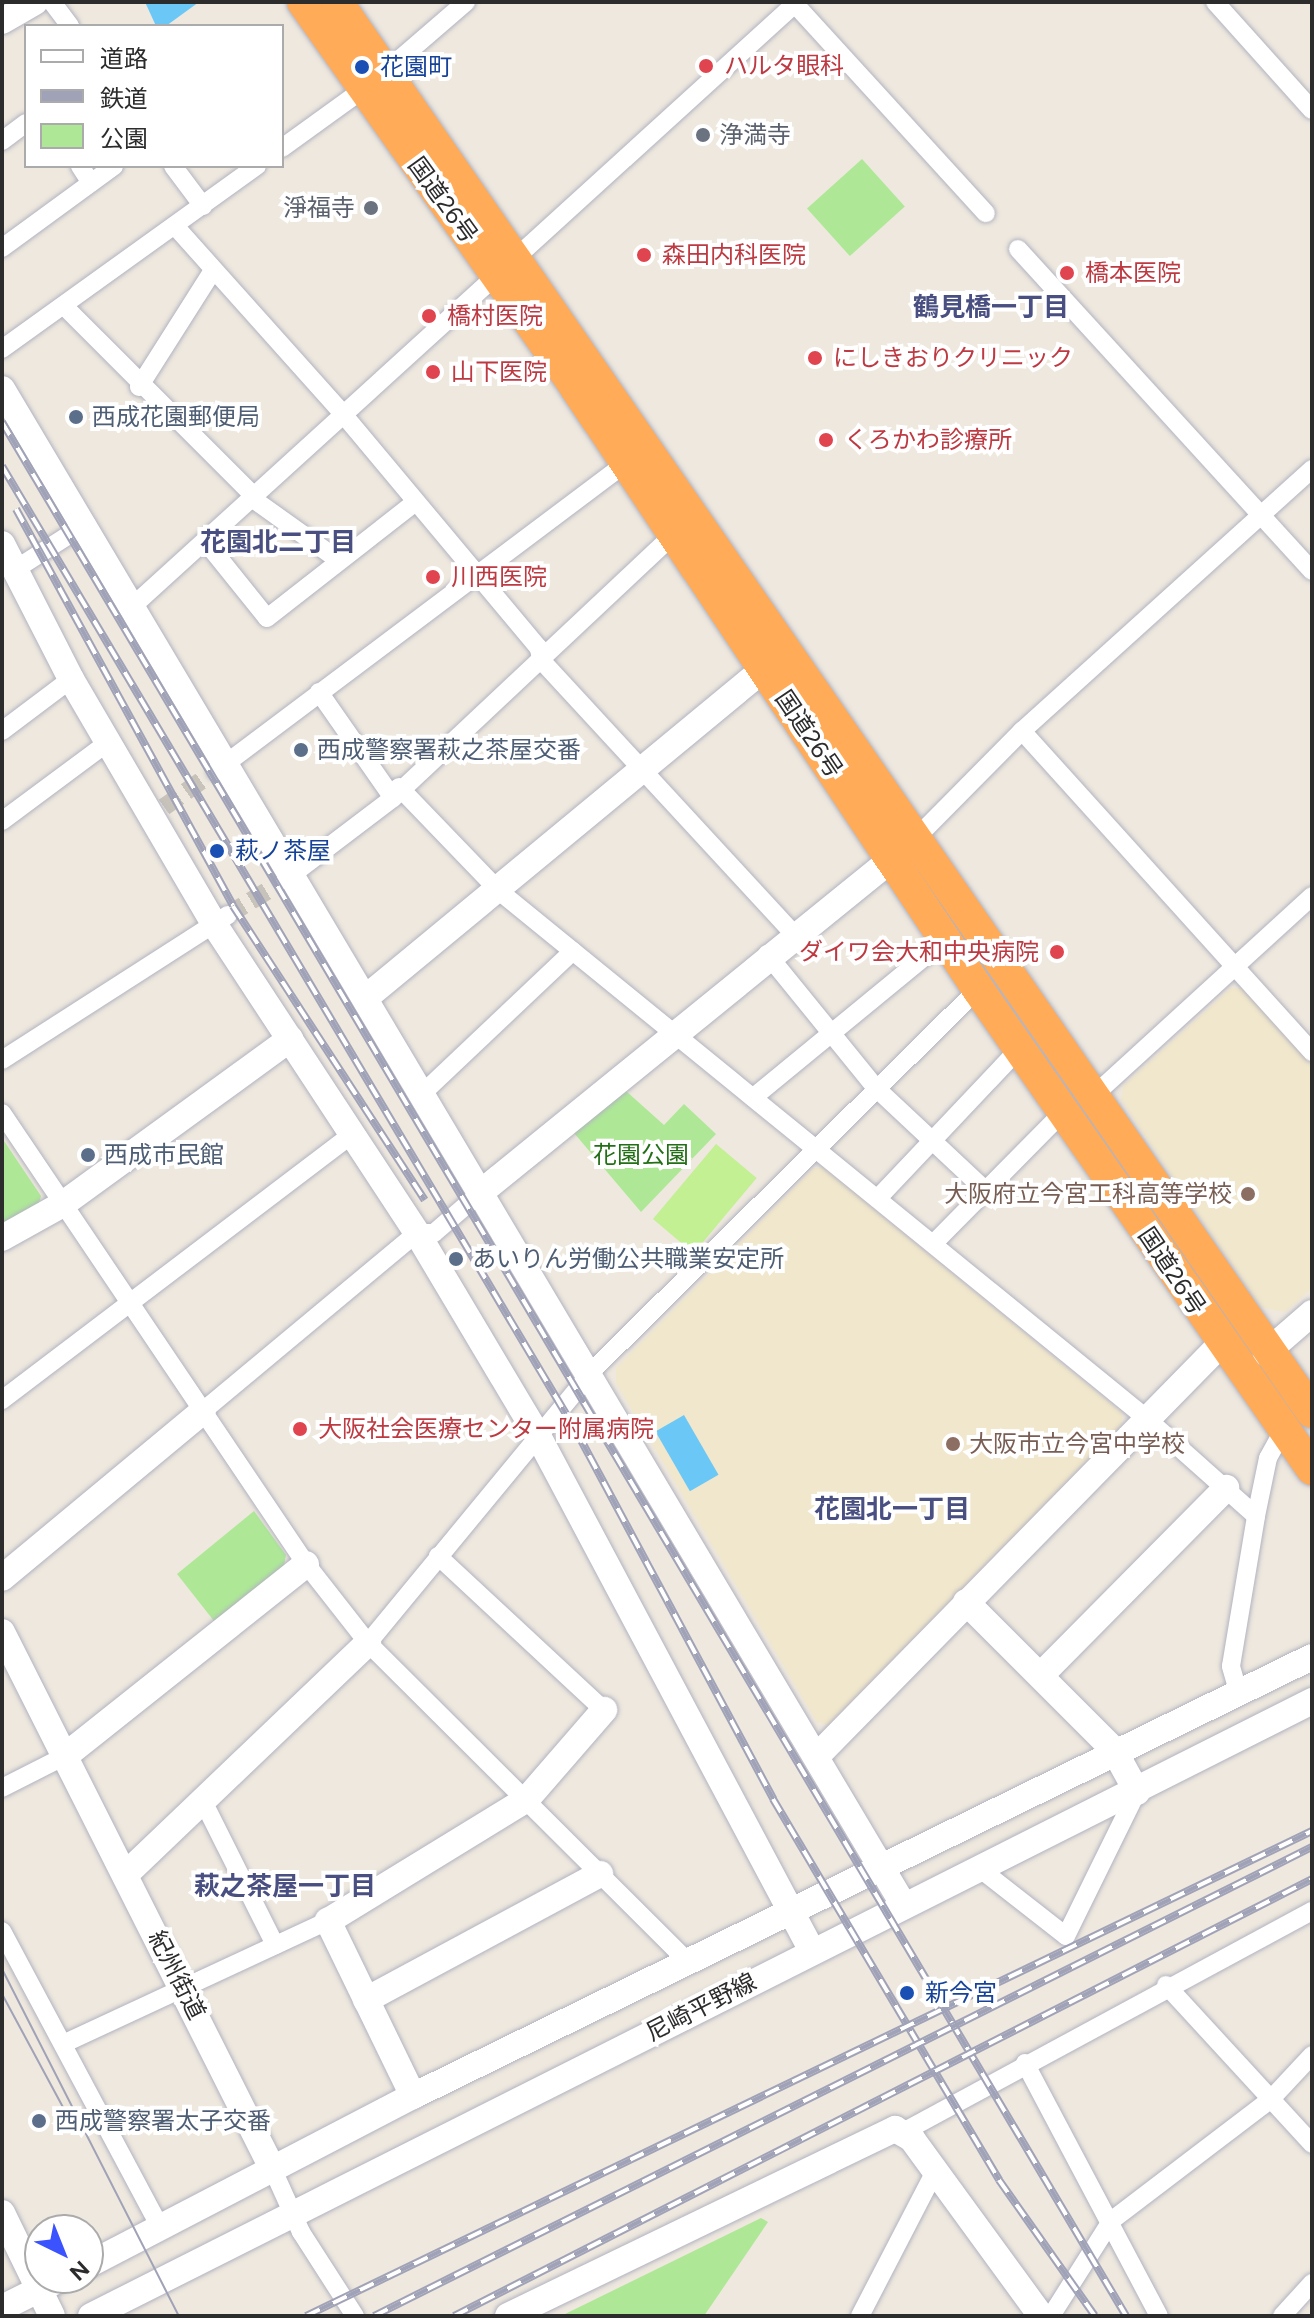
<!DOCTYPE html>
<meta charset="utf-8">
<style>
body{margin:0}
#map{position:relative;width:1314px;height:2318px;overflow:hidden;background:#eee8de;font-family:Figtree,"Noto Sans JP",sans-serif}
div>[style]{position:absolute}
.education>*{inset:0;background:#f1e7cc}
.green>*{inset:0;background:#aee897;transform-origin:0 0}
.pitch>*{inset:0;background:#c2f092;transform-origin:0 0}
.water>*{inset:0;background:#6bc8f6;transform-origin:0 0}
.street-tunnel>*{height:18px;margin-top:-9px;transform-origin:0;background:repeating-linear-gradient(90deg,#c7c2ba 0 18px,transparent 0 27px)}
.roads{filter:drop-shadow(0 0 2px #b2b3c0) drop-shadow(0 0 2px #b2b3c0)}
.street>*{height:18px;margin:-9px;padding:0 9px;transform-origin:9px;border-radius:9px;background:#fff}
.secondary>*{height:26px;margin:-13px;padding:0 13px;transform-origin:13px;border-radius:13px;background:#fff}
.highway>*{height:32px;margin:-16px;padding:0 16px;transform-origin:16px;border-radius:16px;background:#ffab58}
.tram>*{height:2px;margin:-1px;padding:0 1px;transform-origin:1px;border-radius:1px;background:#a0a2b7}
.rail>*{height:8px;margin-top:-4px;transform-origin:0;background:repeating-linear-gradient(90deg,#fff 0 15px,#a0a2b7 0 30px);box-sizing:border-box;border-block:2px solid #a0a2b7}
.dots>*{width:22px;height:22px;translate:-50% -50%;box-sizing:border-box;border:4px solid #fff;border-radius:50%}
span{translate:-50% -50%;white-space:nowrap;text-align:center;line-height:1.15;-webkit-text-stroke:8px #fff;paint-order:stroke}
.health-label{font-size:24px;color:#be3a42}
.left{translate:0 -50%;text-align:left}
.right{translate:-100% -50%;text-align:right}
.transit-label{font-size:24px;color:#164399}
.worship-label{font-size:24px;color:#5b616d}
.street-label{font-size:24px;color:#2c2c2c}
.service-label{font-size:24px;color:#4e5e75}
.park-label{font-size:24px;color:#236f16}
.education-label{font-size:24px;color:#785e54}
.neighbourhood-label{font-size:26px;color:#494f80;font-weight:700}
.frame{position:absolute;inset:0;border:4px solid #2c2c2c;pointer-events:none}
.legend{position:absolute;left:24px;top:24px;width:260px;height:144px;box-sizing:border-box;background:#fff;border:2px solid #ababab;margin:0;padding:10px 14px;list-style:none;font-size:24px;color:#2c2c2c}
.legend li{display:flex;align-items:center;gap:16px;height:40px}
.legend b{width:40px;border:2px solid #ababab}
.north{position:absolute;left:24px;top:2214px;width:80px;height:80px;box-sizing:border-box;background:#fff;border:2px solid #ababab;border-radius:50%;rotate:137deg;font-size:22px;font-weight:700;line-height:32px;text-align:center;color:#2c2c2c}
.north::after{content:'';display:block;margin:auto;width:28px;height:36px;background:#3a53ff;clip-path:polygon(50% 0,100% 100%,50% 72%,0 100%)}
</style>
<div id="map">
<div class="education">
<div style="clip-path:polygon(1231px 988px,1242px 988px,1312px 1066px,1312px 1288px,1285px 1312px,1260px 1307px,1121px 1100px,1123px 1086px)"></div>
<div style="clip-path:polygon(814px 1168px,824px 1168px,1122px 1413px,1122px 1425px,828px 1725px,817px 1722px,616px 1383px,616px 1368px)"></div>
</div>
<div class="green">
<div style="left:862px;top:159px;width:64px;height:74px;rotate:48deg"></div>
<div style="clip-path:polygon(626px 1091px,664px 1125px,684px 1104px,716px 1134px,641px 1212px,574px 1133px)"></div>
<div style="clip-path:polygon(2px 1138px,41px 1196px,38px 1206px,2px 1224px)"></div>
<div style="clip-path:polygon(254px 1511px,286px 1555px,284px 1566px,214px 1621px,177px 1574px)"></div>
<div style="clip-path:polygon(761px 2218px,768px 2222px,704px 2316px,561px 2316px)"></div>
</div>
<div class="pitch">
<div style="left:716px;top:1144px;width:53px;height:98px;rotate:40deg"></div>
</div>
<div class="water">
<div style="clip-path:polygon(145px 2px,199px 2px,166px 26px,156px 26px)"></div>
<div style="left:684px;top:1415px;width:69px;height:33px;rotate:60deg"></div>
</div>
<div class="street-tunnel">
<div style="left:164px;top:807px;width:62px;rotate:-35.2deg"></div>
<div style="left:228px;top:915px;width:67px;rotate:-31.6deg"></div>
</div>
<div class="roads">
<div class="street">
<div style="left:52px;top:2px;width:30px;rotate:53deg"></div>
<div style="left:793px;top:2px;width:286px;rotate:47.6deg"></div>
<div style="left:1215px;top:2px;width:145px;rotate:48.1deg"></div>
<div style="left:386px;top:71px;width:106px;rotate:-40.8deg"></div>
<div style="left:2px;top:141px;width:30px;rotate:-37deg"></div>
<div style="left:282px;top:148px;width:99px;rotate:-35.9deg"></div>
<div style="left:80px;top:166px;width:20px;rotate:57deg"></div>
<div style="left:173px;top:166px;width:50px;rotate:53.1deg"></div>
<div style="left:175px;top:226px;width:252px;rotate:48.2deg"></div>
<div style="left:343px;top:414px;width:305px;rotate:50.1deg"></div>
<div style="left:539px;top:648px;width:12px;rotate:81deg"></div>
<div style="left:541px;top:660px;width:372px;rotate:47.3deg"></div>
<div style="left:2px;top:248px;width:139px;rotate:-36.2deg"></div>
<div style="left:1018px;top:249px;width:436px;rotate:47.6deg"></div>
<div style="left:67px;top:309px;width:266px;rotate:45deg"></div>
<div style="left:2px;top:349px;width:314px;rotate:-35.7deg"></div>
<div style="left:139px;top:387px;width:136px;rotate:-57.6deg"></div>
<div style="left:253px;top:499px;width:103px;rotate:35.5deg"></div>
<div style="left:206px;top:542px;width:97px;rotate:51.2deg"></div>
<div style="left:267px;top:618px;width:187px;rotate:-38deg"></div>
<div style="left:19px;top:567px;width:80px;rotate:-32.7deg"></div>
<div style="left:134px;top:605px;width:896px;rotate:-42.29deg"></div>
<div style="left:319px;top:692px;width:129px;rotate:55.1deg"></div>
<div style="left:2px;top:731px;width:86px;rotate:-37deg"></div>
<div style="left:1022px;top:731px;width:433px;rotate:47.9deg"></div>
<div style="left:216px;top:771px;width:513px;rotate:-36.91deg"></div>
<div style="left:399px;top:787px;width:144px;rotate:46.1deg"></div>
<div style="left:499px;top:891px;width:834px;rotate:39.16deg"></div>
<div style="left:1146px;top:1418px;width:147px;rotate:41.7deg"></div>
<div style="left:2px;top:821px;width:131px;rotate:-36.6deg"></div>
<div style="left:917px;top:837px;width:149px;rotate:-45.3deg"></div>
<div style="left:1022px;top:731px;width:391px;rotate:-42.1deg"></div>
<div style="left:285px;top:880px;width:136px;rotate:-37.2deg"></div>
<div style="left:393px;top:798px;width:387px;rotate:-43.2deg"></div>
<div style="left:767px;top:954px;width:173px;rotate:50.9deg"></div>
<div style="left:876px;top:1088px;width:149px;rotate:43.1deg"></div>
<div style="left:2px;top:1060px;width:269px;rotate:-32.7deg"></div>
<div style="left:426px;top:1090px;width:202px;rotate:-43.4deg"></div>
<div style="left:755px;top:1096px;width:247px;rotate:-39.4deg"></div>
<div style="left:1092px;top:1097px;width:298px;rotate:-42.4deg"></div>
<div style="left:2px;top:1113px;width:544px;rotate:56.02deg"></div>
<div style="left:306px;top:1564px;width:100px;rotate:51.9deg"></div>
<div style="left:368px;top:1643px;width:450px;rotate:44.9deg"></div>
<div style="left:879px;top:1197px;width:205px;rotate:-46.6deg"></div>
<div style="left:934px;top:1243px;width:184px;rotate:-45.4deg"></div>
<div style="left:2px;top:1400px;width:440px;rotate:-37.2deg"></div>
<div style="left:203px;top:1411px;width:278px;rotate:-39.8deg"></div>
<div style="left:417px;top:1233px;width:17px"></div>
<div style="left:434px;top:1233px;width:67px;rotate:-40.8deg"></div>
<div style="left:438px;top:1556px;width:226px;rotate:42.9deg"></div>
<div style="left:368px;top:1643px;width:351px;rotate:-50.5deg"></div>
<div style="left:591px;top:1372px;width:544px;rotate:-44.7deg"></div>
<div style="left:1238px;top:1691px;width:26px;rotate:-106deg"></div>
<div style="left:1231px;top:1666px;width:152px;rotate:-80.5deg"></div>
<div style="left:1256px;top:1516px;width:59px;rotate:-78.3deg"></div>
<div style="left:1268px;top:1458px;width:31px;rotate:-61deg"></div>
<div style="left:2px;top:1788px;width:71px;rotate:-26.9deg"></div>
<div style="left:203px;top:1801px;width:161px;rotate:63.4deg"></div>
<div style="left:979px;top:1868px;width:110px;rotate:38deg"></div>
<div style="left:1066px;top:1936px;width:161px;rotate:-63.8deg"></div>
<div style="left:2px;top:1931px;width:336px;rotate:61.9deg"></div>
<div style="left:1166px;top:1985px;width:216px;rotate:47.4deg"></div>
<div style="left:67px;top:2042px;width:288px;rotate:-24.9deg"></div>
<div style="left:1025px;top:2063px;width:286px;rotate:62.1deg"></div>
<div style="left:905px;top:2131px;width:463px;rotate:-28.4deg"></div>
<div style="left:273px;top:2170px;width:68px;rotate:65.7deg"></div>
<div style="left:301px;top:2232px;width:100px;rotate:57.3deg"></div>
<div style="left:860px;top:2316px;width:159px;rotate:-62.6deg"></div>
<div style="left:1051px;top:2316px;width:112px;rotate:-57.7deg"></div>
<div style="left:1111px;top:2221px;width:201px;rotate:-37.3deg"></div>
<div style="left:1271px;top:2099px;width:60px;rotate:-47deg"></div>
<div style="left:1282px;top:2316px;width:45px;rotate:-47.7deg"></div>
</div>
<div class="secondary">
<div style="left:2px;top:21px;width:38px;rotate:-30deg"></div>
<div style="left:2px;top:389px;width:1763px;rotate:59.26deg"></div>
<div style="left:2px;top:544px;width:152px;rotate:62.9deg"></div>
<div style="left:71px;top:679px;width:287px;rotate:59.7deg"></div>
<div style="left:216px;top:927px;width:366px;rotate:56.7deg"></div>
<div style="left:417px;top:1233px;width:234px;rotate:59.2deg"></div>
<div style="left:537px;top:1434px;width:586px;rotate:61.99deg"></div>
<div style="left:369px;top:995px;width:514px;rotate:-39.55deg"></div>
<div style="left:485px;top:1189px;width:525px;rotate:-39.05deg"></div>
<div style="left:2px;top:1238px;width:70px;rotate:-29.1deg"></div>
<div style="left:63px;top:1204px;width:281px;rotate:-36deg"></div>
<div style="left:1266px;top:1353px;width:61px;rotate:-41deg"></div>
<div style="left:2px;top:1578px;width:261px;rotate:-39.7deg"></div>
<div style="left:966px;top:1602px;width:209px;rotate:45deg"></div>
<div style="left:1114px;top:1750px;width:48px;rotate:61.3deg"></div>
<div style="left:2px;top:1632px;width:602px;rotate:63.26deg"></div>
<div style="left:1042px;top:1674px;width:262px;rotate:-45.3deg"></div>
<div style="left:820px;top:1753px;width:574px;rotate:-45.56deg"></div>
<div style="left:65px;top:1756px;width:308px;rotate:-38.5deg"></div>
<div style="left:126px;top:1874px;width:335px;rotate:-43.7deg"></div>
<div style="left:366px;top:2000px;width:266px;rotate:-28.3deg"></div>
<div style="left:413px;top:2096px;width:195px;rotate:-115.9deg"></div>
<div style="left:328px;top:1921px;width:233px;rotate:-31.5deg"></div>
<div style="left:527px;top:1799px;width:118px;rotate:-49.1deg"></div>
<div style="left:2px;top:2213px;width:114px;rotate:64.1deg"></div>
<div style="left:88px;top:2265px;width:366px;rotate:-27.5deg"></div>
<div style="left:413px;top:2096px;width:1000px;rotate:-26.03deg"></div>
<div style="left:2px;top:2308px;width:67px;rotate:-26.6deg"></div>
<div style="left:91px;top:2316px;width:1367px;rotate:-26.73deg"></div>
<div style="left:508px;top:2316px;width:430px;rotate:-25.8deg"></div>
<div style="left:895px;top:2129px;width:20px;rotate:30deg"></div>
<div style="left:912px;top:2139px;width:219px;rotate:53.9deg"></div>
</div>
<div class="highway">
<div style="left:303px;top:2px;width:473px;rotate:54.7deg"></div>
<div style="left:576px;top:388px;width:723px;rotate:56.22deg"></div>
<div style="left:978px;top:989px;width:585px;rotate:55.17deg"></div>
<div style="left:337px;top:2px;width:1714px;rotate:55.34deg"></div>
</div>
</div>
<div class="tram">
<div style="left:2px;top:1969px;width:390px;rotate:63deg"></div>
<div style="left:2px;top:1994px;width:148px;rotate:61.7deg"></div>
</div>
<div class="rail">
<div style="left:2px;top:422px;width:2202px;rotate:59.31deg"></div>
<div style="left:2px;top:466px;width:1121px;rotate:59.25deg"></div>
<div style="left:575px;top:1429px;width:420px;rotate:61.8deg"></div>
<div style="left:773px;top:1799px;width:443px;rotate:59.3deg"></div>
<div style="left:999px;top:2180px;width:166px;rotate:54.8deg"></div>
<div style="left:16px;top:509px;width:452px;rotate:61.3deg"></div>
<div style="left:233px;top:906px;width:351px;rotate:56.9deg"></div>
<div style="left:306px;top:2316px;width:1117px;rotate:-25.74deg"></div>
<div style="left:374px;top:2316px;width:1049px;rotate:-26.57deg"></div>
<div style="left:454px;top:2316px;width:963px;rotate:-26.99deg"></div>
</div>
<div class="dots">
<div style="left:706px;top:66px;background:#e0444e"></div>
<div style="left:362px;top:67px;background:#1a4fb4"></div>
<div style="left:703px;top:135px;background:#6b7280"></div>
<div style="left:371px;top:208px;background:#6b7280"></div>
<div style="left:644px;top:255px;background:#e0444e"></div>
<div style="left:1067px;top:273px;background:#e0444e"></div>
<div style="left:429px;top:316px;background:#e0444e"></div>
<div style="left:815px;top:358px;background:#e0444e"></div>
<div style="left:433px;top:372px;background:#e0444e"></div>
<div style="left:76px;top:417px;background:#5c6f8a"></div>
<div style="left:826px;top:440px;background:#e0444e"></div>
<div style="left:433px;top:577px;background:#e0444e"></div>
<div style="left:301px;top:750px;background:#5c6f8a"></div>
<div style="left:217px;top:851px;background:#1a4fb4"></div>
<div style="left:1057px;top:952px;background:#e0444e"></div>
<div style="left:88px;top:1155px;background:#5c6f8a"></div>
<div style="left:1248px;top:1194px;background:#8d6e63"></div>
<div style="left:456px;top:1259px;background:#5c6f8a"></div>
<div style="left:300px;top:1429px;background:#e0444e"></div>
<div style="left:953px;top:1444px;background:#8d6e63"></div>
<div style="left:907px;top:1993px;background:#1a4fb4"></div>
<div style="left:39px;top:2121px;background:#5c6f8a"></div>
</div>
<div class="health-label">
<span class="left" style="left:724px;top:66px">ハルタ眼科</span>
<span class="left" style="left:662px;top:255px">森田内科医院</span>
<span class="left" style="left:1085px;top:273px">橋本医院</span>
<span class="left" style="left:447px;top:316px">橋村医院</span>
<span class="left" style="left:833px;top:358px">にしきおりクリニック</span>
<span class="left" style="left:451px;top:372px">山下医院</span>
<span class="left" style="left:844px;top:440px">くろかわ診療所</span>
<span class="left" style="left:451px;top:577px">川西医院</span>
<span class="right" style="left:1039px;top:952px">ダイワ会大和中央病院</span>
<span class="left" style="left:318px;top:1429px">大阪社会医療センター附属病院</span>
</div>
<div class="transit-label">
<span class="left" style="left:380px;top:67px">花園町</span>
<span class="left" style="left:235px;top:851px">萩ノ茶屋</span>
<span class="left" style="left:925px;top:1993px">新今宮</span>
</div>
<div class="worship-label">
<span class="left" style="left:719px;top:135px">浄満寺</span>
<span class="right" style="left:355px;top:208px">淨福寺</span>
</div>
<div class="street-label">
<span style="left:443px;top:200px;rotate:54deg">国道26号</span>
<span style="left:809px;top:734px;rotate:56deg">国道26号</span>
<span style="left:1172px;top:1271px;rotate:56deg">国道26号</span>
<span style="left:177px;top:1975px;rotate:63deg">紀州街道</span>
<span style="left:701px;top:2007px;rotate:-27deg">尼崎平野線</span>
</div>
<div class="service-label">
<span class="left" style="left:92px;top:417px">西成花園郵便局</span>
<span class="left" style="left:317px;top:750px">西成警察署萩之茶屋交番</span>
<span class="left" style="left:104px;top:1155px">西成市民館</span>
<span class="left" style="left:472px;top:1259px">あいりん労働公共職業安定所</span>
<span class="left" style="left:55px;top:2121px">西成警察署太子交番</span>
</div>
<div class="park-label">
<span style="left:641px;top:1155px">花園公園</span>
</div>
<div class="education-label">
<span class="right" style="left:1232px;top:1194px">大阪府立今宮工科高等学校</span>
<span class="left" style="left:969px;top:1444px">大阪市立今宮中学校</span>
</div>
<div class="neighbourhood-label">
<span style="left:991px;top:308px">鶴見橋一丁目</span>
<span style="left:278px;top:543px">花園北二丁目</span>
<span style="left:892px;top:1510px">花園北一丁目</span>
<span style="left:285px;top:1887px">萩之茶屋一丁目</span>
</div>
<div class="frame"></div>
<ul class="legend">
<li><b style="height:10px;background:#fff"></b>道路</li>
<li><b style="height:10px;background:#a0a2b7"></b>鉄道</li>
<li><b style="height:22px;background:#aee897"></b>公園</li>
</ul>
<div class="north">N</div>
</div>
